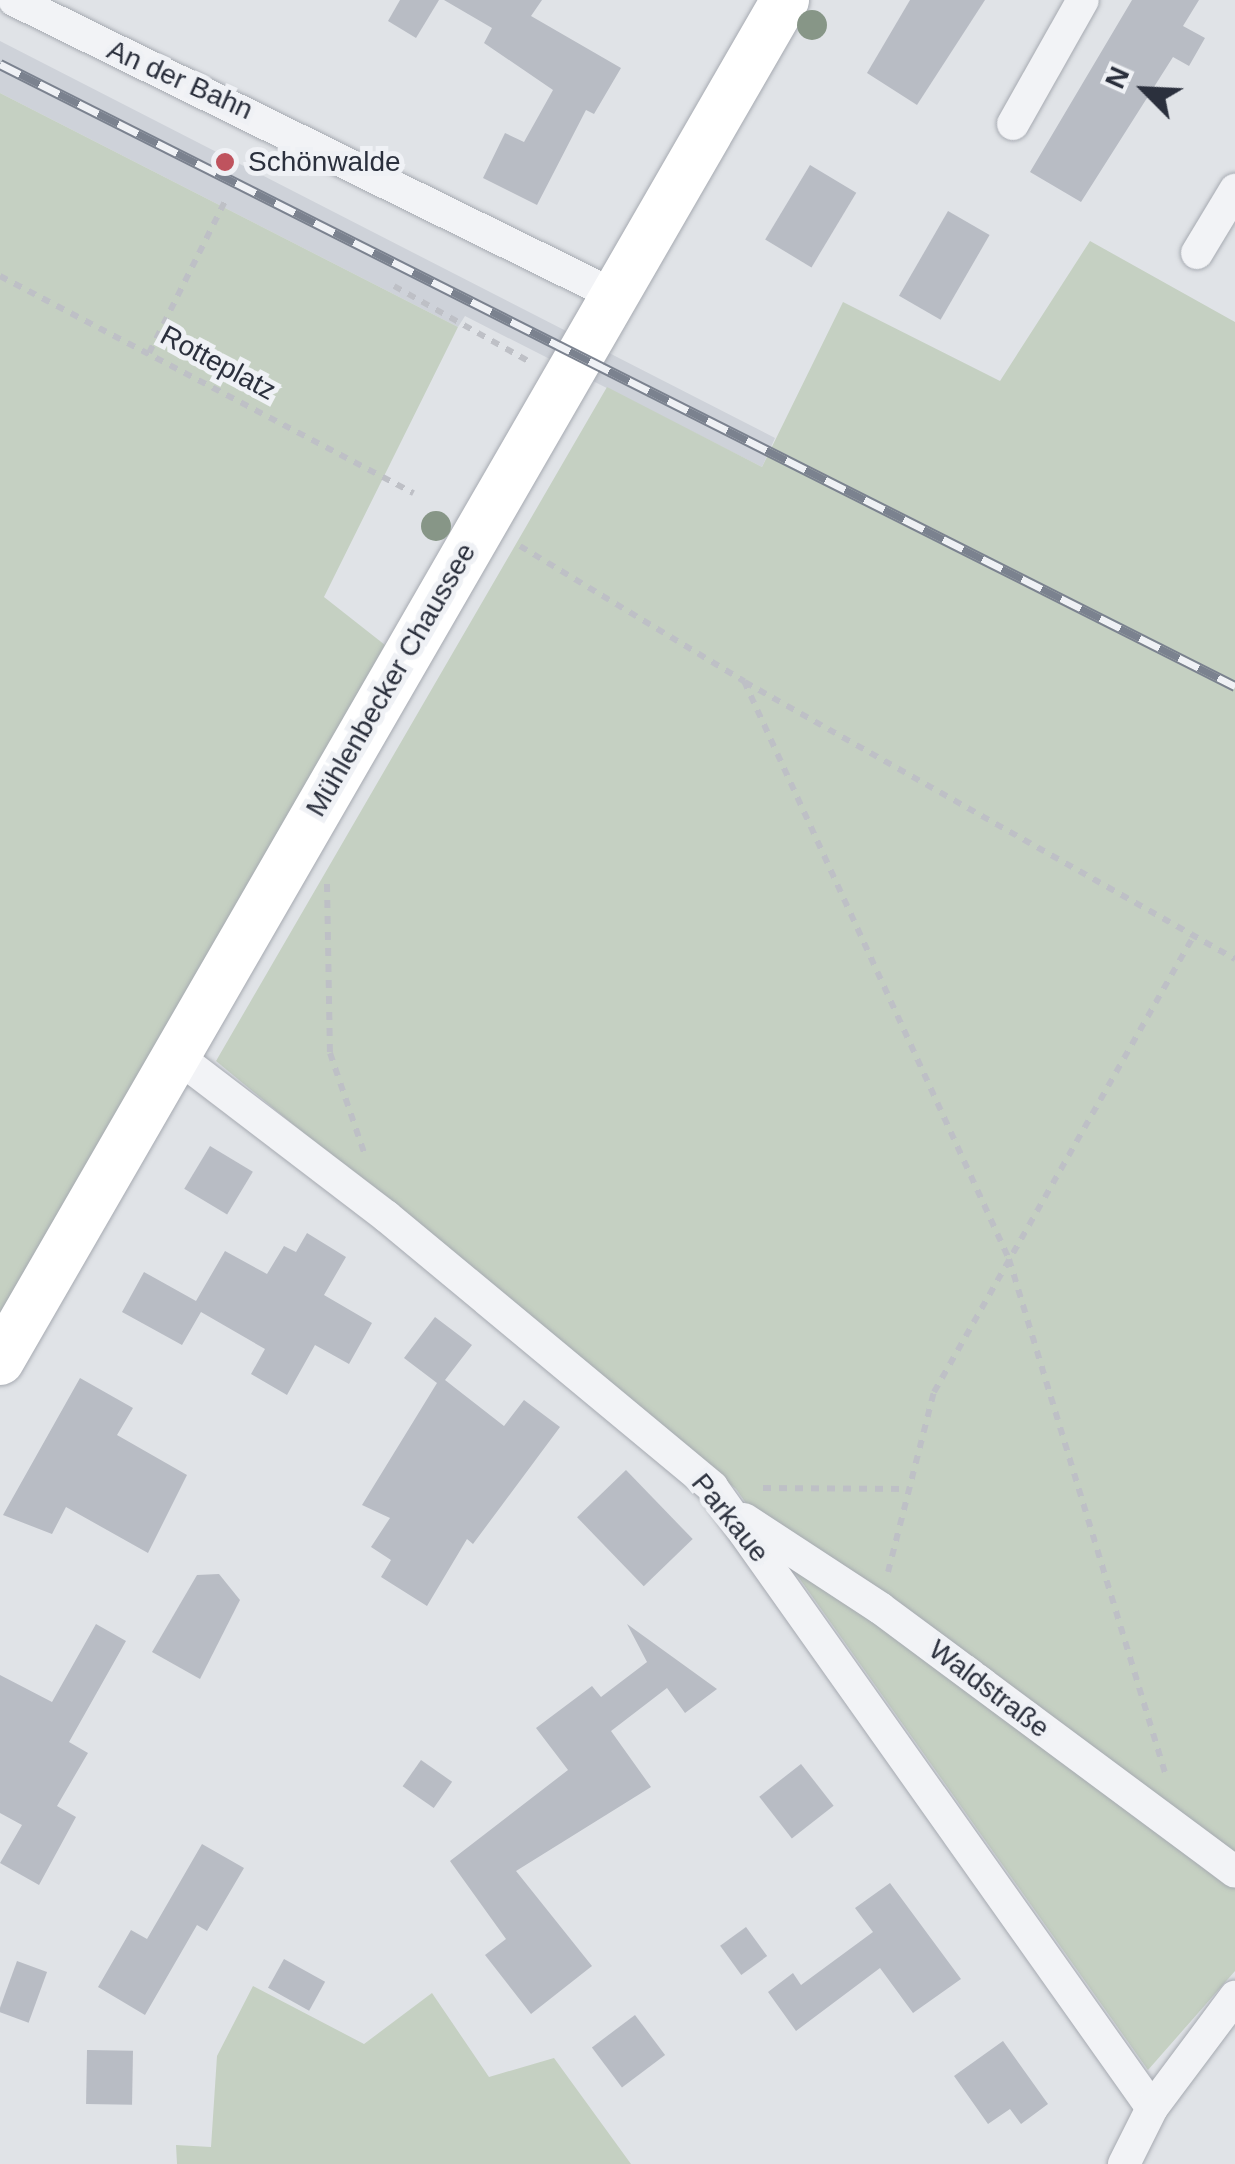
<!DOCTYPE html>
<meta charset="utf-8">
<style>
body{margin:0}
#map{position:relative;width:1235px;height:2164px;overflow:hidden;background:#e0e3e7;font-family:Arial,sans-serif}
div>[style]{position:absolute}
.built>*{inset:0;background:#ced2d9}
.green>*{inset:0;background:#c5d0c2}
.building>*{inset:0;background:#b8bcc4;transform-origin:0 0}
.path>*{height:6px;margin-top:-3px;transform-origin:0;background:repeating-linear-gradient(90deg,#bec0c6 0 8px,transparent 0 16px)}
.roads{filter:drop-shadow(0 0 2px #a6aab1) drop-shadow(0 0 2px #a6aab1)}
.minor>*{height:32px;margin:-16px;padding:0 16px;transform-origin:16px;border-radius:16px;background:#f2f3f6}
.secondary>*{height:48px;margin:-24px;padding:0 24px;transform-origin:24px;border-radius:24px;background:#fff}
.rail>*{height:11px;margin-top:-5.5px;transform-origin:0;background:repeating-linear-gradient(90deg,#eff1f5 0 22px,#7b828f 0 44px);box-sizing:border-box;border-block:2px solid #7b828f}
.trees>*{width:30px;height:30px;margin:-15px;border-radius:50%;background:#879687}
.dots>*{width:28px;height:28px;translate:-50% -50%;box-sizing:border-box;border:5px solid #eff1f5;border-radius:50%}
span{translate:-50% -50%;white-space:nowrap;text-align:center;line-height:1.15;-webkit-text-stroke:10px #eff1f5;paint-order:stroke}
.street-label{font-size:28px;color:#2b303d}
.poi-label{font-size:28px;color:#2b303d}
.left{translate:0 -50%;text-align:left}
.north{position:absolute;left:1095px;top:40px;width:100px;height:100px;-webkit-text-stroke:8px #eff1f5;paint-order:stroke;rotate:294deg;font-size:28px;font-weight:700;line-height:40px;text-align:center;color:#2b303d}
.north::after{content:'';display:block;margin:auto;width:35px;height:45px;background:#2b303d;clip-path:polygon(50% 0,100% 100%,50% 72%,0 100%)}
</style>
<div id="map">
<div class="built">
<div style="clip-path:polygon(0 41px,775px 438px,762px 467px,465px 316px,458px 327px,0 93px)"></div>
</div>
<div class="green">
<div style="clip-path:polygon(0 93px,458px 327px,324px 597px,385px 645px,0 1321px)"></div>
<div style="clip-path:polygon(1090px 241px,1235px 322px,1235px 1971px,1148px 2070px,736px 1489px,216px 1061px,607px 387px,762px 467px,843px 302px,1000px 381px)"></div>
<div style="clip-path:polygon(253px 1986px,364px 2044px,432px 1993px,489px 2077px,554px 2058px,631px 2164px,177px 2164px,176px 2145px,211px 2147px,217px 2056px)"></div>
</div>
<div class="building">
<div style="clip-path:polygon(400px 0,439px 0,416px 38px,388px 21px)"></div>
<div style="clip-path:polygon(444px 0,542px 0,531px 16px,621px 68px,594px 114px,586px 110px,537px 205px,483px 178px,505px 133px,524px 142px,553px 90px,484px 43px,492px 28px)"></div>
<div style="clip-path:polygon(910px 0,985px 0,917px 105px,867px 73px)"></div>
<div style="clip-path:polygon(1132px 0,1199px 0,1183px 26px,1205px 38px,1189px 66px,1173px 57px,1081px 202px,1030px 172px)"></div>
<div style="left:810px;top:165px;width:54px;height:87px;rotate:31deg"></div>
<div style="left:948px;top:211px;width:48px;height:98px;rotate:30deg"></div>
<div style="left:210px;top:1146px;width:50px;height:50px;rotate:31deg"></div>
<div style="clip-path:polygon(307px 1233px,346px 1257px,324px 1295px,372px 1323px,349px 1364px,315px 1345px,287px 1395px,251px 1374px,265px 1349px,201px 1312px,182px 1345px,122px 1312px,144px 1272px,196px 1301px,225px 1251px,267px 1274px,284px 1246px,296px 1252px)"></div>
<div style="clip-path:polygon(435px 1317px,472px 1345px,445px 1380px,504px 1426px,524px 1400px,560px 1427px,473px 1544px,467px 1539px,427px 1606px,381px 1577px,391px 1560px,371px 1547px,390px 1518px,362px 1505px,437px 1383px,404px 1358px)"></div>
<div style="clip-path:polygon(80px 1378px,133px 1408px,117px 1435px,187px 1475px,148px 1553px,66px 1507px,52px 1534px,3px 1515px)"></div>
<div style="left:626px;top:1470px;width:96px;height:68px;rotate:46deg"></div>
<div style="clip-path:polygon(219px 1574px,240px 1600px,200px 1679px,152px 1652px,197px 1575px)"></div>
<div style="clip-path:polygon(96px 1624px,126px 1641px,69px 1742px,88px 1753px,57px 1806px,76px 1817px,39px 1885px,0 1863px,22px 1825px,0 1813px,0 1675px,52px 1702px)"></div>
<div style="clip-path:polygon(627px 1624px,717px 1689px,685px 1713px,667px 1688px,611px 1731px,651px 1787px,516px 1871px,592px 1966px,531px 2014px,485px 1955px,506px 1939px,450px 1861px,568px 1770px,536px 1728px,592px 1686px,601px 1697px,647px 1662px)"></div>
<div style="left:421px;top:1760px;width:38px;height:32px;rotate:35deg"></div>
<div style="left:801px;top:1764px;width:53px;height:53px;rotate:52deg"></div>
<div style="clip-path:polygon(202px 1844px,244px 1868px,207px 1931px,197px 1925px,145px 2015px,98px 1987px,131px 1930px,147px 1939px)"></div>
<div style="clip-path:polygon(890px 1883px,961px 1979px,913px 2013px,880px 1968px,796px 2031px,768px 1992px,793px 1973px,801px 1985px,873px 1932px,855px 1908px)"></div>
<div style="left:746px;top:1927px;width:36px;height:32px;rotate:54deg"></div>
<div style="left:284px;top:1959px;width:47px;height:33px;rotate:29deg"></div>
<div style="left:17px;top:1961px;width:32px;height:54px;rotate:20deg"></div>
<div style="left:635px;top:2015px;width:50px;height:54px;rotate:53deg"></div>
<div style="clip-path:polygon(1003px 2041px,1048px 2104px,1021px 2124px,1010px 2109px,988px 2124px,954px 2076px)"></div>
<div style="left:87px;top:2050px;width:46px;height:54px;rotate:1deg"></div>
</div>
<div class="path">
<div style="left:0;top:276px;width:467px;rotate:27.7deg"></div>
<div style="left:394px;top:286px;width:154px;rotate:29.2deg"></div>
<div style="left:149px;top:353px;width:170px;rotate:-63.4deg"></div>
<div style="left:520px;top:546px;width:262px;rotate:31.1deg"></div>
<div style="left:744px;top:681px;width:636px;rotate:65.37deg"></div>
<div style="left:1009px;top:1259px;width:540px;rotate:73.11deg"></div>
<div style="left:745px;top:682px;width:563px;rotate:29.48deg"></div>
<div style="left:327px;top:884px;width:169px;rotate:89deg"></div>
<div style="left:330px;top:1053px;width:108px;rotate:71.1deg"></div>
<div style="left:763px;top:1488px;width:145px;rotate:0.4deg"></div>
<div style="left:888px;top:1572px;width:186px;rotate:-75.7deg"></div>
<div style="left:934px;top:1392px;width:524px;rotate:-60.35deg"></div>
</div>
<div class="roads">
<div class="minor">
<div style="left:14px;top:0;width:669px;rotate:26.18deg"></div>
<div style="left:1013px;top:124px;width:142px;rotate:-60.6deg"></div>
<div style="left:1197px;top:253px;width:74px;rotate:-58.9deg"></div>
<div style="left:174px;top:1054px;width:267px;rotate:37.4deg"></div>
<div style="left:386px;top:1216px;width:424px;rotate:39.7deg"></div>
<div style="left:712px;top:1487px;width:761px;rotate:54.68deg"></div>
<div style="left:744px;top:1519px;width:163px;rotate:33.2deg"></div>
<div style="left:880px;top:1608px;width:442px;rotate:36.6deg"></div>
<div style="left:1124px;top:2164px;width:63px;rotate:-63.4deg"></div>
<div style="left:1152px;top:2108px;width:139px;rotate:-53.2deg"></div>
</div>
<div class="secondary">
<div style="left:0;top:1361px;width:1571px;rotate:-60.02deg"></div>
</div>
</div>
<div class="rail">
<div style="left:0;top:64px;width:1383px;rotate:26.73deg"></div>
</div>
<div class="trees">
<div style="left:812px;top:25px"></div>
<div style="left:436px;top:526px"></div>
</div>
<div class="dots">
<div style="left:225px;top:162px;background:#bf535e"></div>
</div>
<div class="street-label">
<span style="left:180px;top:80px;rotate:24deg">An der Bahn</span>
<span style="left:218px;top:363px;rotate:28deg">Rotteplatz</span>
<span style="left:391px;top:680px;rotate:-60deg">Mühlenbecker Chaussee</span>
<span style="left:730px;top:1518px;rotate:51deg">Parkaue</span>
<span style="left:989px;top:1689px;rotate:37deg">Waldstraße</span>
</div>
<div class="poi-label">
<span class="left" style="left:248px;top:162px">Schönwalde</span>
</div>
<div class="north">N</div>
</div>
